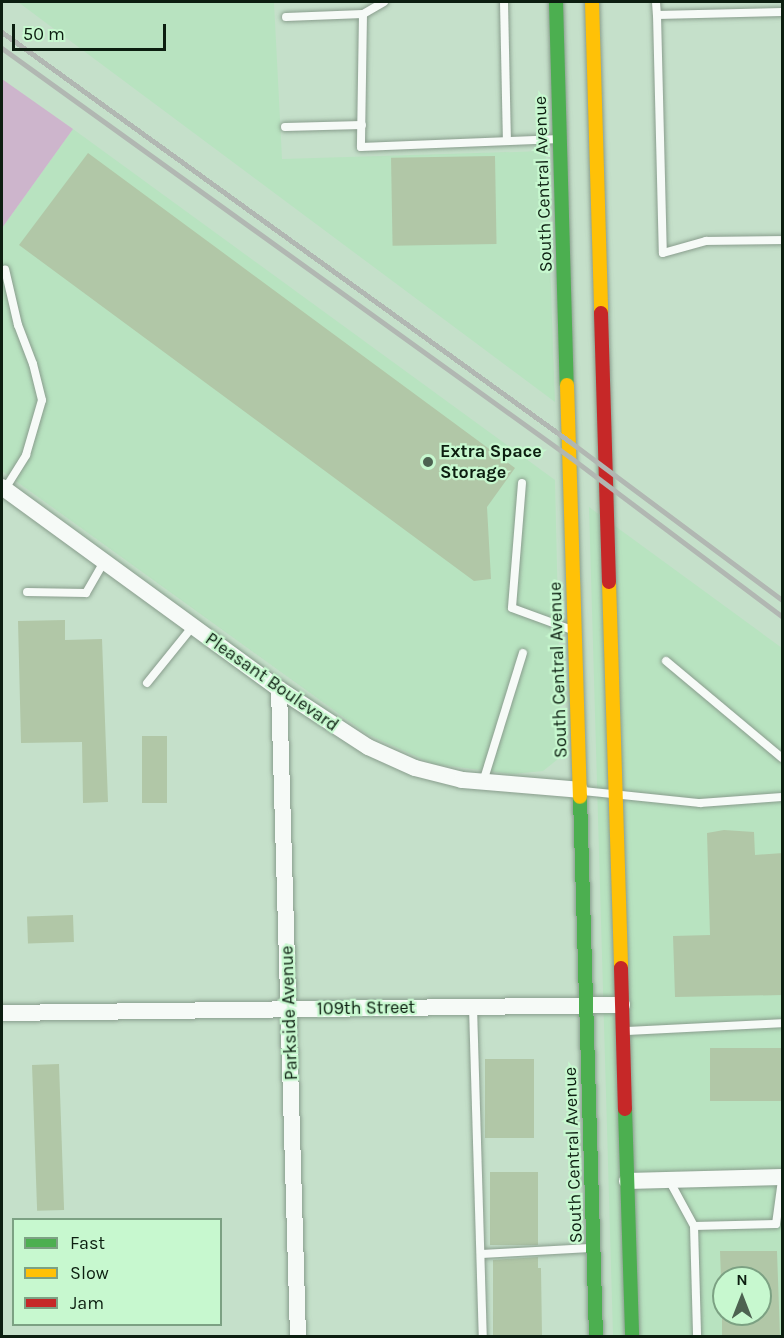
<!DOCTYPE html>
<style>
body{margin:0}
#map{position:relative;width:784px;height:1338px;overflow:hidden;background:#c5e0ca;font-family:Karla,sans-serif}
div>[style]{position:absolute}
.built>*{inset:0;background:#b8e3c0}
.green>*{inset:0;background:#cdb5cc}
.building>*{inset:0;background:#b1c7a7;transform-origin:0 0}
.roads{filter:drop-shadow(0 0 2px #899d8d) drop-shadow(0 0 2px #899d8d)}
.lane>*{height:8px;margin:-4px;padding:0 4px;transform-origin:4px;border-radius:4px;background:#f6faf7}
.street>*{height:16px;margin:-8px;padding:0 8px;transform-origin:8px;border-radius:8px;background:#f6faf7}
.fast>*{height:14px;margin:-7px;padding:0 7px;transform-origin:7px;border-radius:7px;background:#4caf50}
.slow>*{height:14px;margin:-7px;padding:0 7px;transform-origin:7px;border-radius:7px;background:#ffc107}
.jam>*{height:14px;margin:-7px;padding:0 7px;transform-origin:7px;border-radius:7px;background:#c62828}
.rail>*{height:4.5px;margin:-2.25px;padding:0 2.25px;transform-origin:2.25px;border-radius:2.25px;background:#b1b7b2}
.dots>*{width:16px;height:16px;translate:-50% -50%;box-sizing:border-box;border:3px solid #c7f8cf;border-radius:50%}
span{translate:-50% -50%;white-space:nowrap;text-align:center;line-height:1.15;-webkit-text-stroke:4.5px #c7f8cf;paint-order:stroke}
.street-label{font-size:18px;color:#0c1e10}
.poi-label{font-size:18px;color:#0c1e10;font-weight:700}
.left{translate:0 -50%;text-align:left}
.frame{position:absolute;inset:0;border:3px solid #0c1e10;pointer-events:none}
.legend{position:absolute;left:12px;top:1218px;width:210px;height:108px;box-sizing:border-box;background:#c7f8cf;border:2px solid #7ca183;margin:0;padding:8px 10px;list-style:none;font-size:18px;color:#0c1e10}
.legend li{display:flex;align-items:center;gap:12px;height:30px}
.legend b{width:30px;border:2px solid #7ca183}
.north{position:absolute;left:712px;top:1266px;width:60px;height:60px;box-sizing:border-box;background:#c7f8cf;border:2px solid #7ca183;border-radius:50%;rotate:0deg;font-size:16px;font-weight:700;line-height:24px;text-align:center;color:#0c1e10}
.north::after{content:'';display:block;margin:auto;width:21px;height:27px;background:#4d6251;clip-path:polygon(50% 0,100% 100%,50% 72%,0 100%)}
.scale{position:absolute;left:12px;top:24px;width:154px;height:27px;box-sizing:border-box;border:3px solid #0c1e10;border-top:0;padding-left:8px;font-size:18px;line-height:21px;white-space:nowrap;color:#0c1e10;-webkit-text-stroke:4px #c7f8cf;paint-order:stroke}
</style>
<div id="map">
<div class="built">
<div style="clip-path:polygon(18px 2px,274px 2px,282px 159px,546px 151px,555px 402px)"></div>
<div style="clip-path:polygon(73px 129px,555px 480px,561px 744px,558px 759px,543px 771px,513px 774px,433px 764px,367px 734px,2px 471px,2px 228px)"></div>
<div style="clip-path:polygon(evenodd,589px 507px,782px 648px,782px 1336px,613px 1336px,589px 507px,724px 1278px,760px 1278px,760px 1314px,724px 1314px,724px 1278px)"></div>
</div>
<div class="green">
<div style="clip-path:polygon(2px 79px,73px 129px,2px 228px)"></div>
</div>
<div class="building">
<div style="clip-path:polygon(88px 153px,515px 468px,487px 507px,491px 579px,474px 581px,19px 245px)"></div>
<div style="left:495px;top:156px;width:88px;height:104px;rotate:89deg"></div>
<div style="clip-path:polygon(65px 620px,65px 640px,102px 639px,108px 802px,83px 803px,82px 742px,21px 743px,18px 621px)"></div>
<div style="left:142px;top:736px;width:25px;height:67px"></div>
<div style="clip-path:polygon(724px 830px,754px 832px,755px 855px,783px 853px,783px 995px,675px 997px,673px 936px,710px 935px,707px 833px)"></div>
<div style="left:73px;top:915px;width:27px;height:46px;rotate:88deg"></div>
<div style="left:783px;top:1048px;width:53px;height:73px;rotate:90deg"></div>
<div style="left:485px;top:1059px;width:49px;height:79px"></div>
<div style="left:59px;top:1064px;width:146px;height:27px;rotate:88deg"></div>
<div style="left:538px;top:1172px;width:73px;height:48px;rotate:90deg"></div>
<div style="clip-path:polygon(720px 1251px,777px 1251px,780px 1336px,722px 1336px,722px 1314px,760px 1314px,760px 1278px,721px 1278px)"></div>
<div style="clip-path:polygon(538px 1257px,538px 1268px,541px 1268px,542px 1336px,493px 1336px,493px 1260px)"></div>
</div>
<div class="roads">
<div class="lane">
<div style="left:384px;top:2px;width:24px;rotate:150deg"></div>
<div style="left:363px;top:14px;width:133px;rotate:90.9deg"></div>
<div style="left:361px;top:147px;width:199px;rotate:-2.3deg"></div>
<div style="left:504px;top:2px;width:139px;rotate:88.8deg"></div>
<div style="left:656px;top:2px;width:13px;rotate:86deg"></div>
<div style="left:782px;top:12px;width:125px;rotate:178.6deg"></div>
<div style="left:657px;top:15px;width:238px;rotate:88.6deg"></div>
<div style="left:663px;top:253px;width:45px;rotate:-15.6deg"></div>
<div style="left:706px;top:241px;width:76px;rotate:-0.8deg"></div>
<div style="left:286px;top:17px;width:77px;rotate:-2.2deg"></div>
<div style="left:285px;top:127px;width:77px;rotate:-1.5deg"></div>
<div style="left:522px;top:483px;width:125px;rotate:94.6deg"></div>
<div style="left:512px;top:608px;width:64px;rotate:20.1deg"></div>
<div style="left:5px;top:489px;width:40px;rotate:-58deg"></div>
<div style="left:26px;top:455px;width:57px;rotate:-73.8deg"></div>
<div style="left:42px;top:400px;width:37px;rotate:-104deg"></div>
<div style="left:33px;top:364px;width:42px;rotate:-111deg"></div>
<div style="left:18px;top:325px;width:57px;rotate:-103.1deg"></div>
<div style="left:27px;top:592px;width:59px;rotate:1deg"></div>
<div style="left:86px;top:593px;width:38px;rotate:-60deg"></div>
<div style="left:666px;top:661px;width:151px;rotate:39.9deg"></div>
<div style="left:147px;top:683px;width:73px;rotate:-51.1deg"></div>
<div style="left:483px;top:782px;width:135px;rotate:-72.8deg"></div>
<div style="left:583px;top:791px;width:118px;rotate:5.9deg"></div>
<div style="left:700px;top:803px;width:82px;rotate:-4.2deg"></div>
<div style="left:473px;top:1007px;width:329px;rotate:88.3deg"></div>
<div style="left:626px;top:1031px;width:156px;rotate:-2.9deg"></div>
<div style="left:669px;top:1180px;width:52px;rotate:61.5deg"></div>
<div style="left:694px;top:1226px;width:82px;rotate:-1.4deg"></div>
<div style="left:776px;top:1224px;width:44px;rotate:-82.2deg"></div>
<div style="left:694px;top:1226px;width:110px;rotate:88.4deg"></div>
<div style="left:481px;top:1254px;width:110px;rotate:-3.1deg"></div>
</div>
<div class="street">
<div style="left:2px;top:487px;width:343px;rotate:36.1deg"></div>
<div style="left:279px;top:689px;width:106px;rotate:33.1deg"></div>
<div style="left:368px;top:747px;width:51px;rotate:24.1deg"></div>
<div style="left:415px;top:768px;width:49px;rotate:14.3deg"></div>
<div style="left:462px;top:780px;width:118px;rotate:4.8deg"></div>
<div style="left:279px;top:689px;width:647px;rotate:88.32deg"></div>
<div style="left:2px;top:1013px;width:620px;rotate:-0.74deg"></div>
<div style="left:627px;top:1181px;width:155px;rotate:-1.5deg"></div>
</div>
<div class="fast">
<div style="left:556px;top:2px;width:383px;rotate:88.4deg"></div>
<div style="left:580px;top:797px;width:539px;rotate:88.3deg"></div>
<div style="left:625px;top:1109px;width:227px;rotate:88.2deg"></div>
</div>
<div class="slow">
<div style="left:592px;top:2px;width:311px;rotate:88.3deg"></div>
<div style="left:567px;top:385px;width:412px;rotate:88.2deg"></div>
<div style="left:609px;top:582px;width:386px;rotate:88.2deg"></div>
</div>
<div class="jam">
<div style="left:601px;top:313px;width:269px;rotate:88.3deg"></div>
<div style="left:621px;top:968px;width:141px;rotate:88.4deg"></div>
</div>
</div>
<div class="rail">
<div style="left:2px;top:32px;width:699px;rotate:35.8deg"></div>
<div style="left:569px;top:441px;width:266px;rotate:36.7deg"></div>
<div style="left:2px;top:48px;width:700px;rotate:35.76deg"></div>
<div style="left:570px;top:457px;width:265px;rotate:36.9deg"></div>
</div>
<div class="dots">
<div style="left:428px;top:462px;background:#4d6251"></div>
</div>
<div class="street-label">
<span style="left:543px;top:184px;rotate:-92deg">South Central Avenue</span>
<span style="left:558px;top:670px;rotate:-92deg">South Central Avenue</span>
<span style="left:272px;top:682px;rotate:35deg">Pleasant Boulevard</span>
<span style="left:366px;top:1008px;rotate:-1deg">109th Street</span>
<span style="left:289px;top:1013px;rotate:-92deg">Parkside Avenue</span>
<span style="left:573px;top:1155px;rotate:-92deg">South Central Avenue</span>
</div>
<div class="poi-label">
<span class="left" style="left:440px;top:462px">Extra Space<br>Storage</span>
</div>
<div class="frame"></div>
<ul class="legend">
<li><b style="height:8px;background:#4caf50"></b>Fast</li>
<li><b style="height:8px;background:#ffc107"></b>Slow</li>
<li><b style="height:8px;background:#c62828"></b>Jam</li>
</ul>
<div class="north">N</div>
<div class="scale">50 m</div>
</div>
